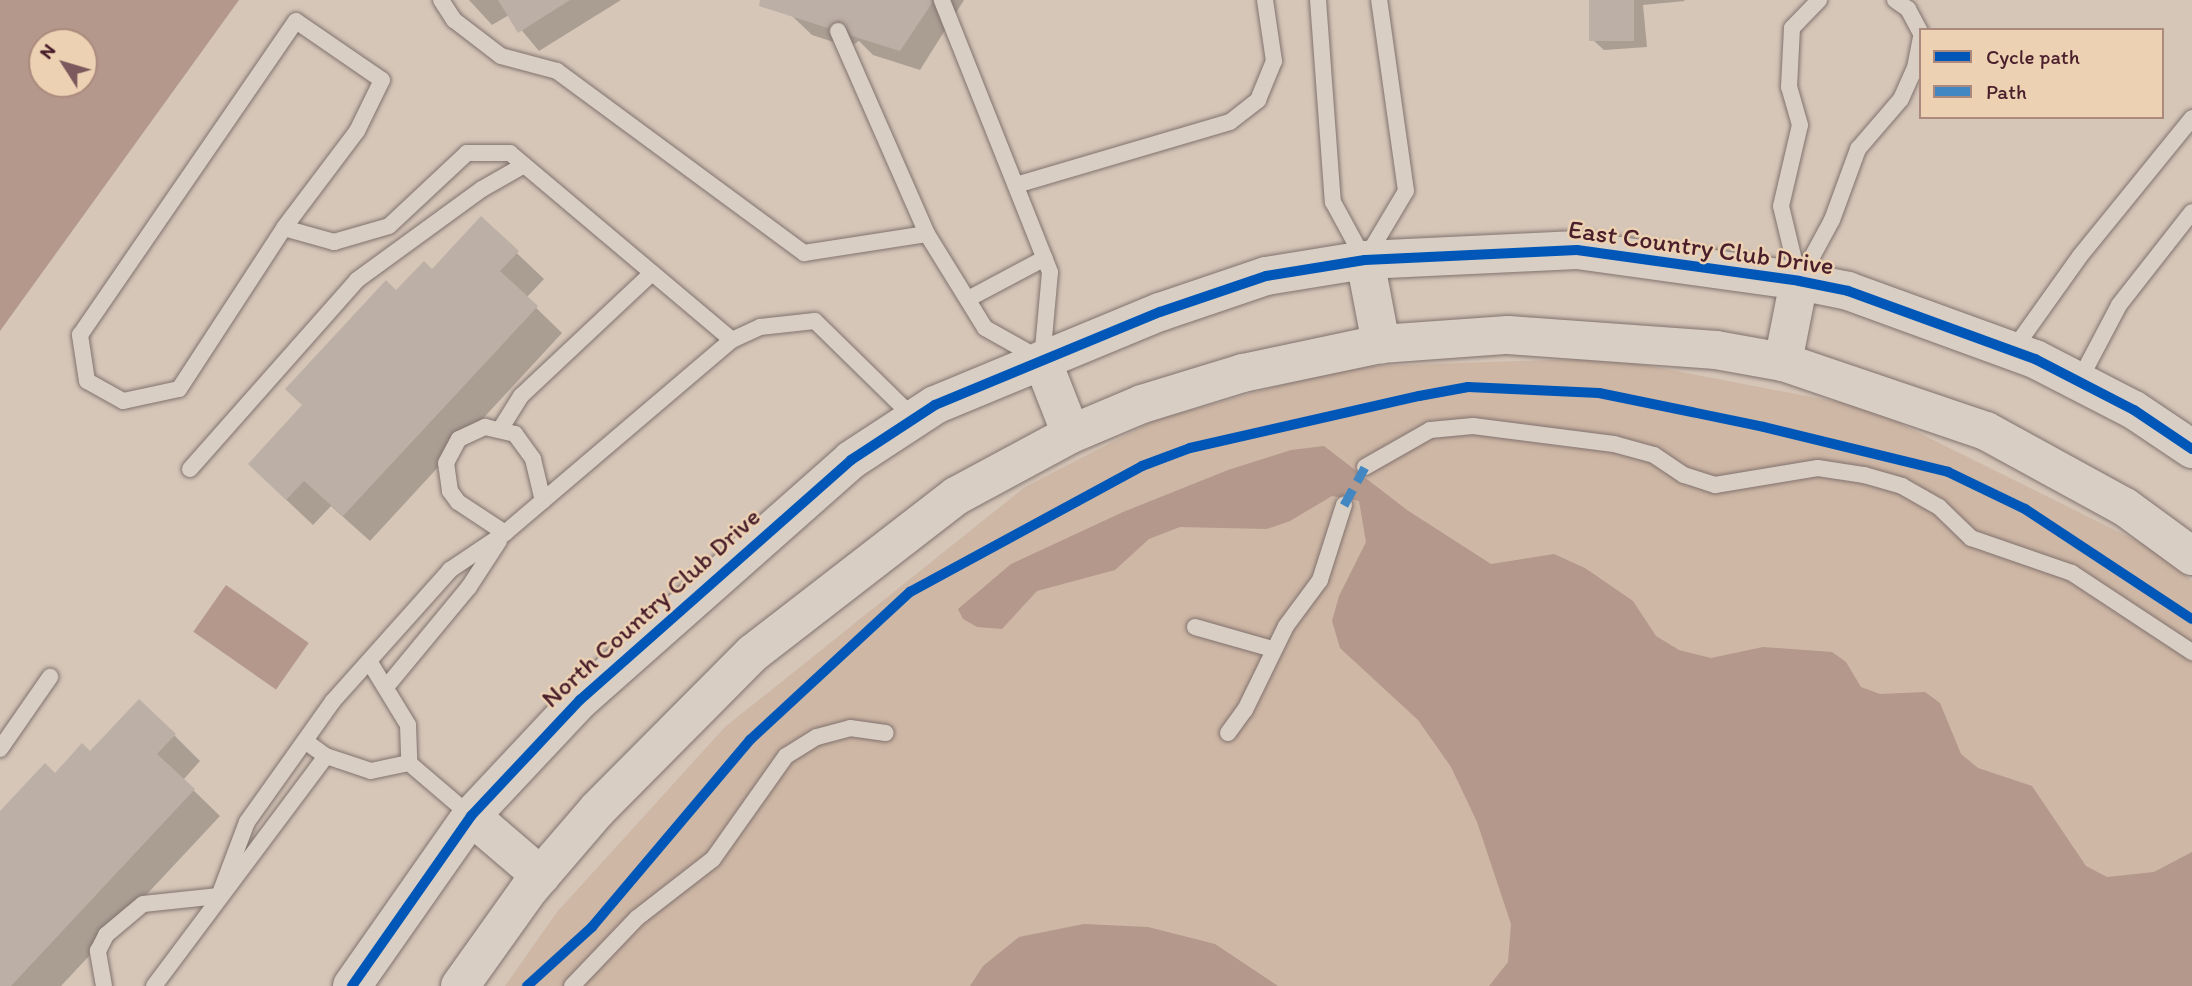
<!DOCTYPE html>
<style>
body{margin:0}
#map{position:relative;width:2192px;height:986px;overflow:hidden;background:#d5c6b8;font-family:Itim,sans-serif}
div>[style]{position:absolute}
.green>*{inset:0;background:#ceb7a5}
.water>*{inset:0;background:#b3988b;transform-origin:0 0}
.shadow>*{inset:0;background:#0003}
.building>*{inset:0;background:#bcafa6;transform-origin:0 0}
.roads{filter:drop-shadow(0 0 2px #81726e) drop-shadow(0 0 2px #81726e)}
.service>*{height:16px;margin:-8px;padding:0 8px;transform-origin:8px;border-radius:8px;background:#d8cec4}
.tertiary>*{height:38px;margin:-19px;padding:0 19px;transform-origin:19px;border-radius:19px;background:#d8cec4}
.quiet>*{height:9px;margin-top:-4.5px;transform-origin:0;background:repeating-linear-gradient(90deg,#4286c2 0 18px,transparent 0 27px)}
.cycleway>*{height:10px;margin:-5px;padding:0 5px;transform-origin:5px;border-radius:5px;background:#0057b8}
span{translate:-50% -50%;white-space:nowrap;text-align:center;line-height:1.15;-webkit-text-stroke:5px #ecd1b3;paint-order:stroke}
.street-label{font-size:26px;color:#4a1f2b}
.legend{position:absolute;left:1919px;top:28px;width:245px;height:91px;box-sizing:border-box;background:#ecd1b3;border:2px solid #ab8a7d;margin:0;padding:9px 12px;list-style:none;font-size:21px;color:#4a1f2b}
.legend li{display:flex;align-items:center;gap:14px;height:35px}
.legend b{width:35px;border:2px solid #ab8a7d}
.north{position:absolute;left:28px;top:28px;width:70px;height:70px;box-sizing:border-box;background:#ecd1b3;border:2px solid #ab8a7d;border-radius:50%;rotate:307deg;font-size:19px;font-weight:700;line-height:28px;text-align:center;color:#4a1f2b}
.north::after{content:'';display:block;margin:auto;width:24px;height:32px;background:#7b595c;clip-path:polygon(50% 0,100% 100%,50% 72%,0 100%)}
</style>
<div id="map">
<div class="green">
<div style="clip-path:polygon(1608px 358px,1869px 408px,2157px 551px,2192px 581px,2192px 986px,505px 986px,557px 912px,725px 727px,1025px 487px,1155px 420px,1347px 367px)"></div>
</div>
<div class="water">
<div style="clip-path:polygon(evenodd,0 0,239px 0,0 331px,0 0,84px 42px,84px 84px,42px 84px,42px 42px,84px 42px)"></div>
<div style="clip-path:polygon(1324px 446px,1407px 510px,1491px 564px,1554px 554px,1585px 568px,1633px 601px,1656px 636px,1679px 650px,1711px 658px,1763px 647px,1832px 652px,1846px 662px,1861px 687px,1880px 694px,1925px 692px,1940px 703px,1961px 754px,1978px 768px,2032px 786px,2086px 866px,2107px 877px,2154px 872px,2192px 852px,2192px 986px,1489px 986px,1508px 962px,1511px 924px,1477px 822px,1451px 767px,1418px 720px,1340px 648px,1332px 621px,1339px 596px,1366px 542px,1359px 501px,1332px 496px,1290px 521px,1267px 529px,1180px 527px,1149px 539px,1115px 570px,1037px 591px,1002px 629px,977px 627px,963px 619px,958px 609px,1011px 564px,1123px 512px,1228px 470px,1291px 450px)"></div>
<div style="left:226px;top:585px;width:101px;height:57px;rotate:35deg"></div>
<div style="clip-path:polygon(1084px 924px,1148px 927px,1215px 944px,1278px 986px,970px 986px,983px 966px,1019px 937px)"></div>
</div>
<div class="shadow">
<div style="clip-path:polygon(469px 0,621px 0,539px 51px,509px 15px,492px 25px)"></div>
<div style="clip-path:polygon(787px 0,964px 0,920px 70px,873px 55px,859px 41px,849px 47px,812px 35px,791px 15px)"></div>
<div style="clip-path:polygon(1590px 0,1684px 0,1685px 1px,1643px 5px,1647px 47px,1604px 50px,1593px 40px)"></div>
<div style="clip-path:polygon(481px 219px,544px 279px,526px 298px,562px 333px,370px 541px,331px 506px,313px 525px,276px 490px,304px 406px,397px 293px,432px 271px)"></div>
<div style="clip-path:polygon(174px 735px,200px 761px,183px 780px,220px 816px,61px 986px,0 986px,0 813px,90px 753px)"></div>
</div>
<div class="building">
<div style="clip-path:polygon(498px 0,570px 0,518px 33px)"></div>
<div style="clip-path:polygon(760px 0,932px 0,932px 3px,900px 51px,852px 36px,840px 21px,828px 28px,759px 6px)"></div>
<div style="left:1589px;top:0;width:45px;height:41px"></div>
<div style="clip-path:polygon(481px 216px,519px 251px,500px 271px,538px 306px,343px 516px,304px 481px,286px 500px,248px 464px,302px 405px,285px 389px,386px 280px,396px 290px,424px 261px,432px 269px)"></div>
<div style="clip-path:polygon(139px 699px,176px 734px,157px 754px,195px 789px,11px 986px,0 986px,0 811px,45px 763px,55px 773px,82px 743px,90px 751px)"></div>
</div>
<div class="roads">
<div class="service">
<div style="left:441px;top:0;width:24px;rotate:57deg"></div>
<div style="left:454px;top:20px;width:59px;rotate:37.5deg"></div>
<div style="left:501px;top:56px;width:58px;rotate:15deg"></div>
<div style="left:557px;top:71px;width:307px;rotate:36.4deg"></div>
<div style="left:804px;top:253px;width:124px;rotate:-8.8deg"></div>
<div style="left:927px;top:234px;width:110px;rotate:58.3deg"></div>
<div style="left:985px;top:328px;width:65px;rotate:29.3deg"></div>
<div style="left:1042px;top:360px;width:88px;rotate:-84.8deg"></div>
<div style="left:1050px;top:272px;width:293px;rotate:-111.7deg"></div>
<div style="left:1318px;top:0;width:203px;rotate:85.8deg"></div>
<div style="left:1333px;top:202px;width:65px;rotate:61.5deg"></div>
<div style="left:1895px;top:0;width:16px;rotate:35deg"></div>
<div style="left:1908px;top:9px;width:27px;rotate:62deg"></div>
<div style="left:296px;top:21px;width:104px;rotate:34.5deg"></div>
<div style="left:382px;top:80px;width:57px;rotate:116.1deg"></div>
<div style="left:357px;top:131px;width:121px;rotate:127deg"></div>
<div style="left:284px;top:228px;width:192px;rotate:123.1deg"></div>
<div style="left:179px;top:389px;width:57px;rotate:167.9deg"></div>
<div style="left:123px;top:401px;width:41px;rotate:-150.9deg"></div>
<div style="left:87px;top:381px;width:47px;rotate:-98.7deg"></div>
<div style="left:80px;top:335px;width:381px;rotate:-55.5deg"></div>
<div style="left:838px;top:31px;width:222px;rotate:66.3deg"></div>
<div style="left:1016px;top:185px;width:223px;rotate:-16.4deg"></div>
<div style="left:1230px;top:122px;width:36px;rotate:-38deg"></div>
<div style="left:1258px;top:100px;width:42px;rotate:-67.7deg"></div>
<div style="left:1274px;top:61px;width:62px;rotate:-98.4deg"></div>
<div style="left:284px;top:228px;width:52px;rotate:15.6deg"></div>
<div style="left:334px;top:242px;width:57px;rotate:-16.2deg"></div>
<div style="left:389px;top:226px;width:107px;rotate:-43.1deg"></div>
<div style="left:467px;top:153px;width:43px"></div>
<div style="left:510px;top:153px;width:290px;rotate:40.1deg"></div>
<div style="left:732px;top:340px;width:31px;rotate:-25deg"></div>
<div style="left:760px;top:327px;width:55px;rotate:-6.2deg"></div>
<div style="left:815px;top:321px;width:139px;rotate:44.4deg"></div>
<div style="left:1366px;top:258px;width:78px;rotate:-59.2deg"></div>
<div style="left:1406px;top:191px;width:193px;rotate:-98deg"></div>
<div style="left:1799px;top:281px;width:77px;rotate:-103.5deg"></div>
<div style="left:1781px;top:206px;width:83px;rotate:-76.8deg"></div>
<div style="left:1800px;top:125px;width:40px;rotate:-106deg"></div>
<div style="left:1789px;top:87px;width:59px;rotate:-87.1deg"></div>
<div style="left:1792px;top:28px;width:39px;rotate:-46deg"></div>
<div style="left:1799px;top:281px;width:69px;rotate:-61.6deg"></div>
<div style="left:1832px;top:220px;width:76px;rotate:-69.9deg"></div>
<div style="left:1858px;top:149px;width:66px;rotate:-49.3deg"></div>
<div style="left:1901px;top:99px;width:34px;rotate:-66deg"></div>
<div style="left:1915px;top:68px;width:32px;rotate:-79deg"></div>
<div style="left:968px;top:299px;width:87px;rotate:-28deg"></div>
<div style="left:2013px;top:350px;width:115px;rotate:-54.5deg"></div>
<div style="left:2080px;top:256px;width:178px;rotate:-50.9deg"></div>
<div style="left:2079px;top:381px;width:86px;rotate:-62.2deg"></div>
<div style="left:2119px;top:305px;width:118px;rotate:-51.9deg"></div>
<div style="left:501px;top:428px;width:38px;rotate:-58deg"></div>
<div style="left:521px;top:396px;width:180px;rotate:-43.2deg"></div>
<div style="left:1365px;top:467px;width:75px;rotate:-29.6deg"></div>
<div style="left:1430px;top:430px;width:43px;rotate:-5.3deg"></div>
<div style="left:1473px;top:426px;width:142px;rotate:7.3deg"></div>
<div style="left:1614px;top:444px;width:41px;rotate:15.4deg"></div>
<div style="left:1654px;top:455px;width:36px;rotate:34deg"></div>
<div style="left:1684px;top:475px;width:33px;rotate:18deg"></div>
<div style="left:1715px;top:485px;width:104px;rotate:-9.4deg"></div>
<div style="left:1818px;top:468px;width:47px;rotate:8.7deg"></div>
<div style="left:1864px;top:475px;width:40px;rotate:16deg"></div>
<div style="left:1902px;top:486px;width:43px;rotate:29.6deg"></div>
<div style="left:1939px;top:507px;width:45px;rotate:44.1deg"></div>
<div style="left:1971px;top:538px;width:107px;rotate:19.1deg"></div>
<div style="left:2072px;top:573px;width:144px;rotate:33.4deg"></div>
<div style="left:190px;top:469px;width:252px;rotate:-48.5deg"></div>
<div style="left:357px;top:280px;width:155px;rotate:-36.1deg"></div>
<div style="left:482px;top:189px;width:48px;rotate:-29.7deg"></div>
<div style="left:505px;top:533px;width:56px;rotate:-146.6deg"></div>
<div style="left:458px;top:502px;width:14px;rotate:-126deg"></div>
<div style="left:450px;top:491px;width:28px;rotate:-98deg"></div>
<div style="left:446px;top:463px;width:27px;rotate:-62deg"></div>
<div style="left:459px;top:439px;width:29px;rotate:-25deg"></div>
<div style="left:485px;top:427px;width:31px;rotate:13deg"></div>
<div style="left:515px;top:434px;width:31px;rotate:54deg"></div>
<div style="left:533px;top:459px;width:43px;rotate:76.6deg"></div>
<div style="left:1195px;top:627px;width:80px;rotate:15.9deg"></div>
<div style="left:369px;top:661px;width:75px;rotate:58.6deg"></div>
<div style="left:408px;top:725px;width:38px;rotate:88deg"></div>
<div style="left:409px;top:763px;width:82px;rotate:40.5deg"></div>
<div style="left:387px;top:686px;width:129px;rotate:-50.4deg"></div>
<div style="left:469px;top:587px;width:55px;rotate:-56.9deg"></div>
<div style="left:1228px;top:733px;width:29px;rotate:-54deg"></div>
<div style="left:1245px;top:710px;width:93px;rotate:-64deg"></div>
<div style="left:1286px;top:626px;width:57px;rotate:-53.5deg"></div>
<div style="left:1320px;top:580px;width:79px;rotate:-72.3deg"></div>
<div style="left:305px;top:741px;width:26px;rotate:36deg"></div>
<div style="left:326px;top:756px;width:47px;rotate:18.4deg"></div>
<div style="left:371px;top:771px;width:39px;rotate:-12deg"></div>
<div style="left:0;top:749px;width:88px;rotate:-55.2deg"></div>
<div style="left:219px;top:896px;width:79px;rotate:-69.3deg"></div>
<div style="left:247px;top:822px;width:148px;rotate:-54.6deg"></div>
<div style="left:333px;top:701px;width:176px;rotate:-48.2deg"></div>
<div style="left:450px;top:570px;width:66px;rotate:-33.9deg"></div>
<div style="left:505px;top:533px;width:298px;rotate:-40.4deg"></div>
<div style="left:104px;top:986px;width:36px;rotate:-100deg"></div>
<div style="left:98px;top:951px;width:18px;rotate:-63deg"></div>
<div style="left:106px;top:935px;width:48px;rotate:-40deg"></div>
<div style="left:143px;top:904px;width:76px;rotate:-6deg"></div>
<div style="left:154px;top:986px;width:287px;rotate:-53.2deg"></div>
<div style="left:572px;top:986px;width:94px;rotate:-46.3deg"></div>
<div style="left:637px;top:918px;width:96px;rotate:-37.8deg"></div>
<div style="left:713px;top:859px;width:126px;rotate:-54.7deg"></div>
<div style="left:786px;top:756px;width:36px;rotate:-32deg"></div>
<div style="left:817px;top:737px;width:34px;rotate:-15deg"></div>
<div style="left:850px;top:728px;width:36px;rotate:8deg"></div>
</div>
<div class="tertiary">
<div style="left:1365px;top:260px;width:86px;rotate:79.2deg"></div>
<div style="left:1042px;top:360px;width:79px;rotate:68.6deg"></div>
<div style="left:1783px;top:362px;width:83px;rotate:-78.8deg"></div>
<div style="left:471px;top:816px;width:92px;rotate:40.6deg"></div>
<div style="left:352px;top:986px;width:208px;rotate:-55deg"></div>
<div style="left:471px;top:816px;width:159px;rotate:-46.8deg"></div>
<div style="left:580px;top:700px;width:362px;rotate:-41.5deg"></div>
<div style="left:851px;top:460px;width:100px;rotate:-33.2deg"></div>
<div style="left:935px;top:405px;width:243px;rotate:-22.5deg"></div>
<div style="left:1160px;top:312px;width:112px;rotate:-18.8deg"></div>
<div style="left:1266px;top:276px;width:100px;rotate:-9.2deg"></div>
<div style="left:1365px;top:260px;width:212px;rotate:-2.7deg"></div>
<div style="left:1577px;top:250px;width:224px;rotate:7.9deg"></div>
<div style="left:1799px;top:281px;width:50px;rotate:11.5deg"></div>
<div style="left:1848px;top:291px;width:199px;rotate:20deg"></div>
<div style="left:2035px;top:359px;width:111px;rotate:27.3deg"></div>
<div style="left:2134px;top:410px;width:70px;rotate:33.9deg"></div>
<div style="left:460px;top:986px;width:120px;rotate:-54.5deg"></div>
<div style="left:530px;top:888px;width:103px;rotate:-49.3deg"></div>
<div style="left:597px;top:810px;width:221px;rotate:-45.2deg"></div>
<div style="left:753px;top:653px;width:257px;rotate:-37.7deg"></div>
<div style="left:956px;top:496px;width:131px;rotate:-28.3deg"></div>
<div style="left:1071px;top:434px;width:77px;rotate:-22.9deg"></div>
<div style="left:1142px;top:404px;width:106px;rotate:-17.1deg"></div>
<div style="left:1243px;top:373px;width:141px;rotate:-11.9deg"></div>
<div style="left:1381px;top:344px;width:127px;rotate:-4.1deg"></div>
<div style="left:1508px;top:335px;width:209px;rotate:4.1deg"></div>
<div style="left:1716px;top:350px;width:68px;rotate:10.2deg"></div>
<div style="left:1783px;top:362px;width:214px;rotate:18.8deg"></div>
<div style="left:1986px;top:431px;width:158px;rotate:28.7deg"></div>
<div style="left:2125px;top:507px;width:83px;rotate:36.2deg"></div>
</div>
</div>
<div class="quiet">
<div style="left:1344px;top:505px;width:43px;rotate:-61.1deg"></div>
</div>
<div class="cycleway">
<div style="left:352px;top:986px;width:208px;rotate:-55deg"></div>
<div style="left:471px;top:816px;width:159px;rotate:-46.8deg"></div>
<div style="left:580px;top:700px;width:362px;rotate:-41.5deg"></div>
<div style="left:851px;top:460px;width:100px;rotate:-33.2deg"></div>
<div style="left:935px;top:405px;width:243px;rotate:-22.5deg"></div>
<div style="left:1160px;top:312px;width:112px;rotate:-18.8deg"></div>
<div style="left:1266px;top:276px;width:100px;rotate:-9.2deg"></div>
<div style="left:1365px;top:260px;width:212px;rotate:-2.7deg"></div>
<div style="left:1577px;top:250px;width:224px;rotate:7.9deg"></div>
<div style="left:1799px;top:281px;width:50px;rotate:11.5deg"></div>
<div style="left:1848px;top:291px;width:199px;rotate:20deg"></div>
<div style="left:2035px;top:359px;width:111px;rotate:27.3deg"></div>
<div style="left:2134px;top:410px;width:70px;rotate:33.9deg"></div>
<div style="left:527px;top:986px;width:88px;rotate:-42.2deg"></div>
<div style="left:592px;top:927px;width:245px;rotate:-49.8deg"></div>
<div style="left:750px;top:740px;width:218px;rotate:-42.8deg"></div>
<div style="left:910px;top:592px;width:264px;rotate:-28.5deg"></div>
<div style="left:1142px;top:466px;width:51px;rotate:-20.6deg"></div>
<div style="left:1190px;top:448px;width:235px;rotate:-12.8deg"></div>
<div style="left:1419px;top:396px;width:50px;rotate:-10.4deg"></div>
<div style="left:1468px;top:387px;width:131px;rotate:2.6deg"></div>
<div style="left:1599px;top:393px;width:168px;rotate:11.6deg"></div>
<div style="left:1764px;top:427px;width:189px;rotate:13.7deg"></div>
<div style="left:1948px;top:472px;width:85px;rotate:25.7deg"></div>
<div style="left:2025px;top:509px;width:200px;rotate:33.4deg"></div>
</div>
<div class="street-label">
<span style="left:1701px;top:248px;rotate:8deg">East Country Club Drive</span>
<span style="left:651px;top:608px;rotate:-42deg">North Country Club Drive</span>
</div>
<ul class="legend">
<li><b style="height:9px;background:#0057b8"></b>Cycle path</li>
<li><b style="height:9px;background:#4286c2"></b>Path</li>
</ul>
<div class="north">N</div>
</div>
